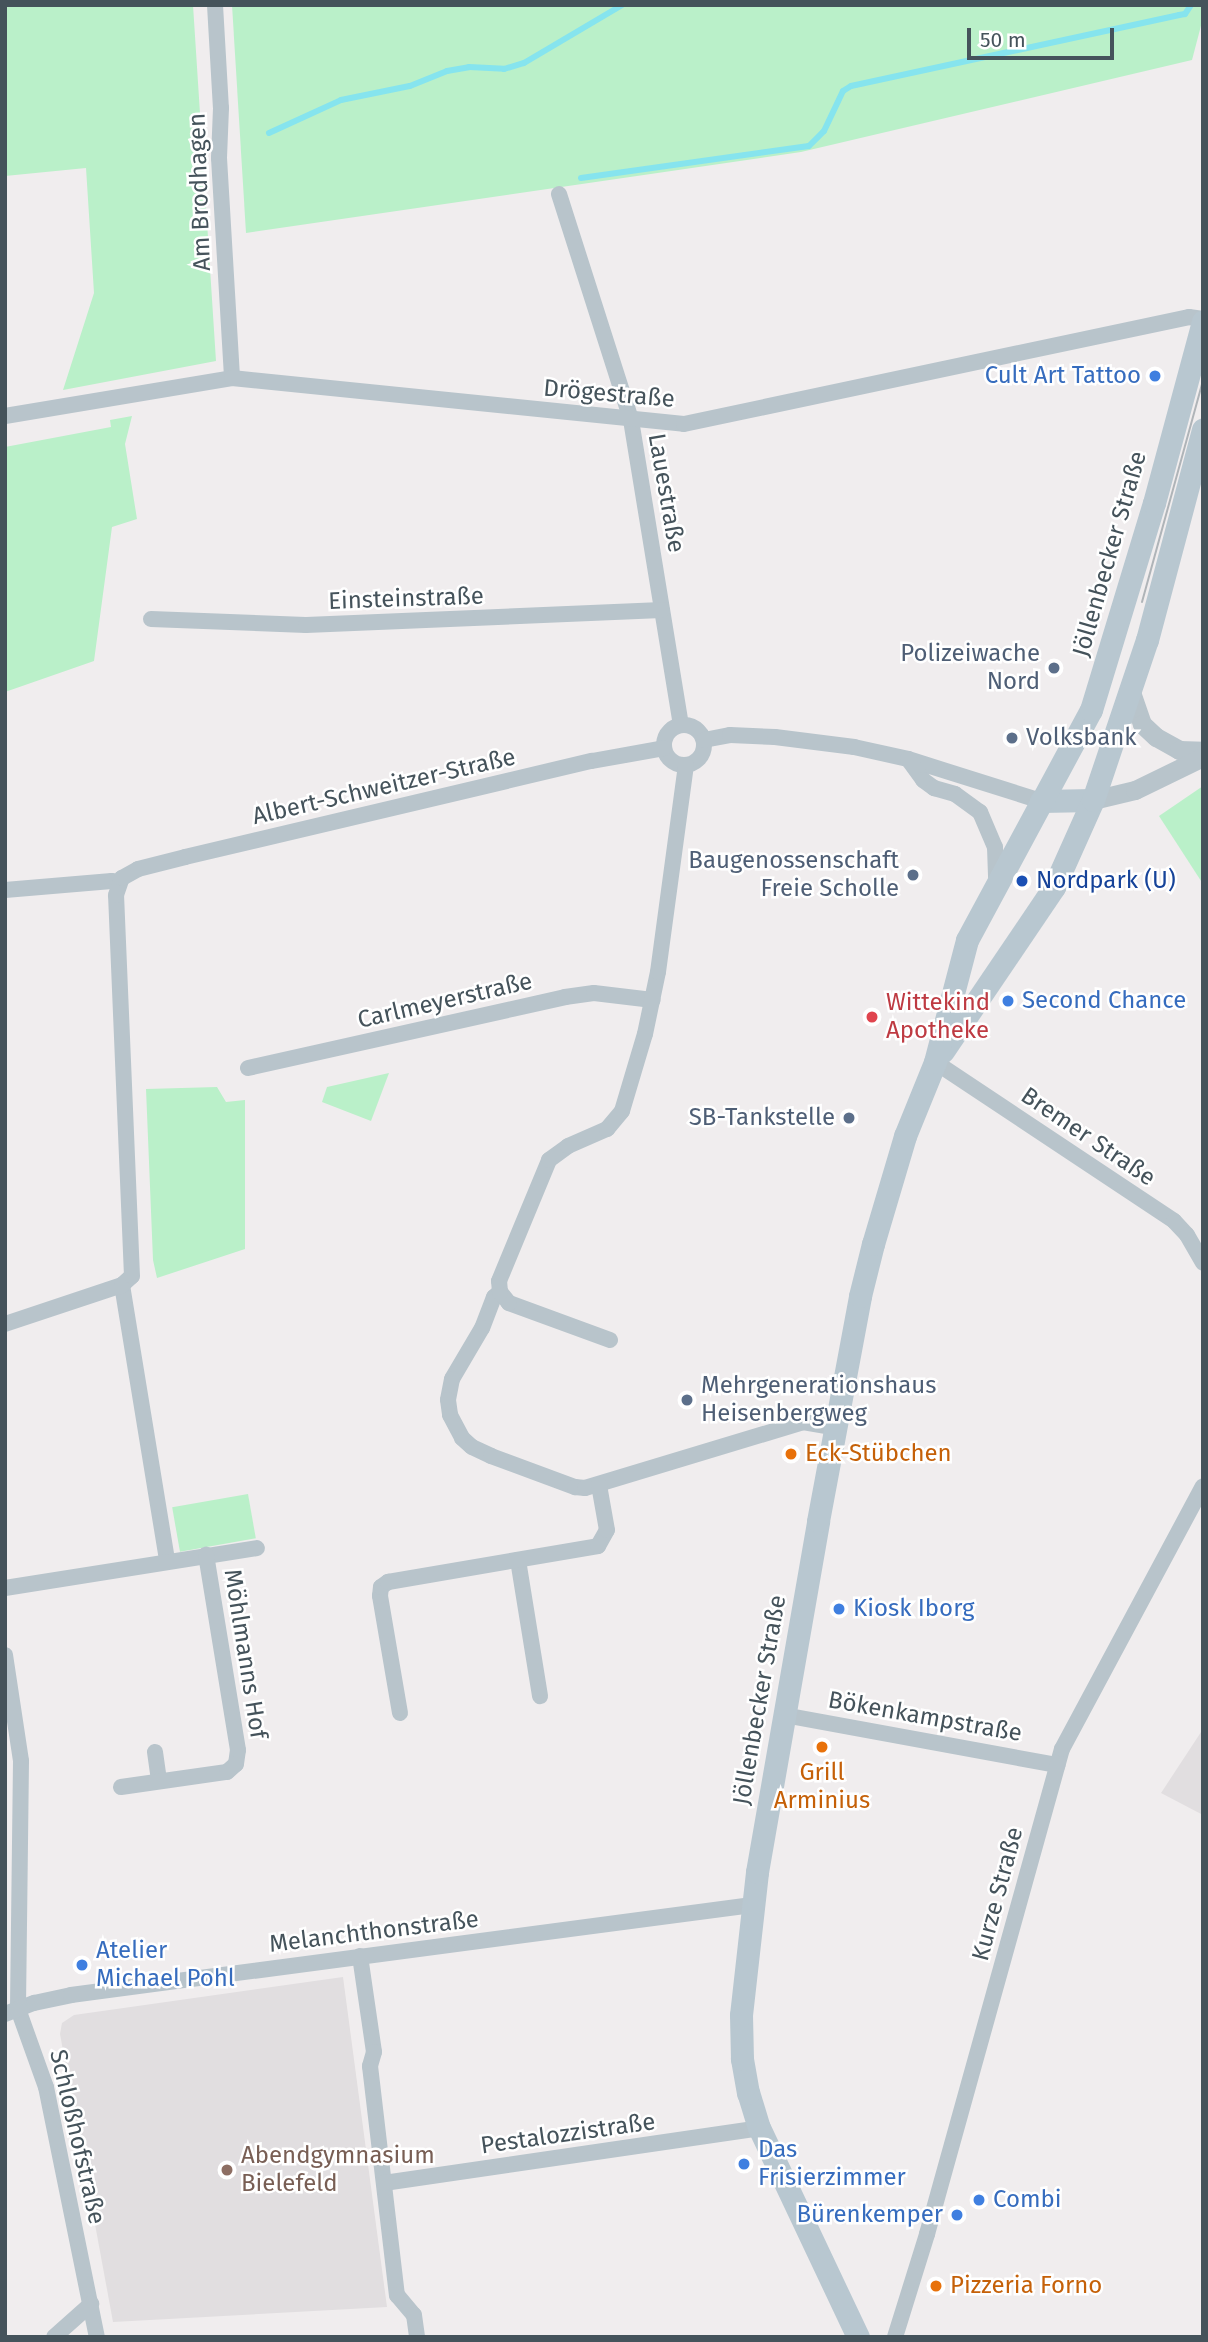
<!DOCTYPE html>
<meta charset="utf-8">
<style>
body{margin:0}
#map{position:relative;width:1208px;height:2342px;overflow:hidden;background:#f0edee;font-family:"Fira Sans",sans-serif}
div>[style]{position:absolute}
.education>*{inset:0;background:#e1dee0}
.green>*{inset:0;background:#baf0c9;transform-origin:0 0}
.stream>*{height:6px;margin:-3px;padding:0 3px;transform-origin:3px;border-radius:3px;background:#86e4ee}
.minor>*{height:16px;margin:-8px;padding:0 8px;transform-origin:8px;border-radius:8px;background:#b8c4cb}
.minor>.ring{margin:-8px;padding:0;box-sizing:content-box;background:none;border:16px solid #b8c4cb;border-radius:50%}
.tertiary>*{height:19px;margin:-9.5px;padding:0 9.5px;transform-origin:9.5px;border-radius:9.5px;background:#b8c4cb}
.secondary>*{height:23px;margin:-11.5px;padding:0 11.5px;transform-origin:11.5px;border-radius:11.5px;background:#b8c7d0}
.tram>*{height:2px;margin:-1px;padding:0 1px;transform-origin:1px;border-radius:1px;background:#afb4b8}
.dots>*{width:19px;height:19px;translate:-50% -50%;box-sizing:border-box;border:4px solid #fff;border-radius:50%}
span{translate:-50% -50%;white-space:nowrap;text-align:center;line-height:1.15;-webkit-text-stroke:5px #fff;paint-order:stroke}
.street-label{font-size:24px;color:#45535b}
.shop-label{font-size:24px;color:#366cbe}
.right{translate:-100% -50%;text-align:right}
.left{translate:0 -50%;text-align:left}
.service-label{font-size:24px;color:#4e5e75}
.transit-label{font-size:24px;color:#164399}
.health-label{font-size:24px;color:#be3a42}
.food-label{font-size:24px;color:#c56008}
.education-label{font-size:24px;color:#785e54}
.frame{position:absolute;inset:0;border:7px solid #45535b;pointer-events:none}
.scale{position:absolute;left:967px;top:28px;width:147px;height:32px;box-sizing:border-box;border:4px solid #45535b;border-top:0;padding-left:9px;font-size:21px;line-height:24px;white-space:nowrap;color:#45535b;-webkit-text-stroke:5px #fff;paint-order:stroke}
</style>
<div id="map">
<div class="education">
<div style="clip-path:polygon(1203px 1729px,1203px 1815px,1161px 1793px)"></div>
<div style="clip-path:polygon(343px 1977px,387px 2307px,113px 2322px,60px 2034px,62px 2023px,74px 2015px)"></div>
</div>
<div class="green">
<div style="clip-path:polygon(5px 5px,193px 5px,216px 361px,63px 390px,94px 293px,86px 168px,5px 176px)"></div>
<div style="clip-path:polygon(232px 5px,1203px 5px,1203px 18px,1192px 60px,801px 152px,246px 233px)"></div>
<div style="clip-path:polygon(132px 416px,125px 444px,137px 519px,112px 527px,94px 661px,5px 692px,5px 447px,111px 427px,110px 420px)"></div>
<div style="clip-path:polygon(1203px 786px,1203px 884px,1159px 816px)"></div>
<div style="clip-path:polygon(389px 1073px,371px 1121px,322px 1102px,327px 1087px)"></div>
<div style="clip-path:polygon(217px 1087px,226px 1102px,245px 1100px,245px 1249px,157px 1278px,153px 1260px,146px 1089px)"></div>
<div style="left:248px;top:1494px;width:45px;height:77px;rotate:80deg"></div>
</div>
<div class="stream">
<div style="left:269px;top:133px;width:79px;rotate:-24.6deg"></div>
<div style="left:341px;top:100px;width:70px;rotate:-11.5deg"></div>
<div style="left:410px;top:86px;width:40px;rotate:-22deg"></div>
<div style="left:447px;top:71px;width:22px;rotate:-10deg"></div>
<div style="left:469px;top:67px;width:35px;rotate:3deg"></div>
<div style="left:504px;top:69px;width:21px;rotate:-17deg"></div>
<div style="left:524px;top:63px;width:114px;rotate:-30.6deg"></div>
<div style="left:581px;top:178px;width:230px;rotate:-8deg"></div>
<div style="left:809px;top:146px;width:21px;rotate:-45deg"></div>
<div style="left:824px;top:131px;width:44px;rotate:-64.6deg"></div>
<div style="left:843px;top:91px;width:9px;rotate:-32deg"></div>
<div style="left:851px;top:86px;width:336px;rotate:-12.2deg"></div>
<div style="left:1179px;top:15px;width:6px;rotate:-9deg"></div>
<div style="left:1185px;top:14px;width:11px;rotate:-56deg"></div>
</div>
<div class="minor">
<div style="left:215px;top:5px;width:103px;rotate:86.7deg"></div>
<div style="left:221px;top:108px;width:50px;rotate:92.3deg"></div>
<div style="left:219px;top:158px;width:220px;rotate:86.6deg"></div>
<div style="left:559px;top:194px;width:237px;rotate:72.3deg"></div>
<div style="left:631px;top:420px;width:309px;rotate:80.7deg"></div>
<div style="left:5px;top:416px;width:230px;rotate:-9.5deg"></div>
<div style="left:232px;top:378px;width:454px;rotate:5.8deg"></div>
<div style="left:684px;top:424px;width:516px;rotate:-11.96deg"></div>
<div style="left:1189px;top:317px;width:14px;rotate:8deg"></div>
<div style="left:151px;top:619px;width:155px;rotate:2.2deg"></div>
<div style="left:306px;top:625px;width:356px;rotate:-2.4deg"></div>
<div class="ring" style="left:664px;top:725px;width:24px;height:24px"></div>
<div style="left:704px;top:740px;width:26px;rotate:-11deg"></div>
<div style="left:730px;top:735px;width:45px;rotate:2.5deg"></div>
<div style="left:775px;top:737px;width:80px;rotate:7.2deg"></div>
<div style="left:854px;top:747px;width:55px;rotate:12.5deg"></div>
<div style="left:908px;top:759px;width:139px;rotate:17.5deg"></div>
<div style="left:908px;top:759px;width:26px;rotate:54deg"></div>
<div style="left:923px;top:780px;width:14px;rotate:36deg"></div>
<div style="left:934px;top:788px;width:22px;rotate:16deg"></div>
<div style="left:955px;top:794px;width:31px;rotate:36deg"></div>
<div style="left:980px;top:812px;width:38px;rotate:67deg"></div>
<div style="left:995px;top:847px;width:32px;rotate:88deg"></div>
<div style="left:5px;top:890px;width:107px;rotate:-4.8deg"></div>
<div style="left:112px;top:881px;width:7px;rotate:16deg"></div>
<div style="left:935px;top:1062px;width:287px;rotate:33.6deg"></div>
<div style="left:1174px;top:1221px;width:19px;rotate:47deg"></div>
<div style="left:1187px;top:1235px;width:32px;rotate:60deg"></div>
<div style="left:248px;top:1068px;width:325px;rotate:-12.6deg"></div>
<div style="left:565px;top:997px;width:29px;rotate:-8deg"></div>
<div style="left:594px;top:993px;width:59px;rotate:6.8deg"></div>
<div style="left:122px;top:1285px;width:280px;rotate:80.7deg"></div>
<div style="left:500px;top:1292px;width:8px;rotate:140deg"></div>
<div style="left:494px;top:1297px;width:33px;rotate:111deg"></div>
<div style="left:482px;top:1328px;width:59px;rotate:120.5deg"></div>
<div style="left:452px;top:1379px;width:21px;rotate:101deg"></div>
<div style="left:448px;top:1400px;width:15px;rotate:82deg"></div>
<div style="left:450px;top:1415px;width:26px;rotate:62deg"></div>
<div style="left:462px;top:1438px;width:13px;rotate:42deg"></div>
<div style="left:472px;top:1447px;width:21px;rotate:25deg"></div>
<div style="left:491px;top:1456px;width:90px;rotate:20.3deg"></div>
<div style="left:575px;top:1487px;width:10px;rotate:6deg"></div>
<div style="left:585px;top:1488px;width:228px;rotate:-16.8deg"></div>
<div style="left:803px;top:1422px;width:34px;rotate:10deg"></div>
<div style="left:5px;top:1324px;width:123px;rotate:-18.4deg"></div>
<div style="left:122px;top:1285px;width:13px;rotate:-42deg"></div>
<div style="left:132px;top:1276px;width:381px;rotate:-92.4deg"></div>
<div style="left:116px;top:895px;width:18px;rotate:-71deg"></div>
<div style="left:122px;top:878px;width:18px;rotate:-29deg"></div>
<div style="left:138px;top:869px;width:49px;rotate:-14.3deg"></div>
<div style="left:185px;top:857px;width:418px;rotate:-13.3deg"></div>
<div style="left:592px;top:761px;width:73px;rotate:-10.2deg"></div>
<div style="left:610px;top:1340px;width:108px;rotate:-159.9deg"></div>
<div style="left:509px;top:1303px;width:14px;rotate:-129deg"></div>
<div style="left:500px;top:1292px;width:11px;rotate:-95deg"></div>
<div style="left:499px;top:1281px;width:131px;rotate:-67.5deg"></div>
<div style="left:549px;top:1160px;width:24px;rotate:-36deg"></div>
<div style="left:568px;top:1146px;width:43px;rotate:-23.6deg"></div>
<div style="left:607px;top:1129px;width:23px;rotate:-50deg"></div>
<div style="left:622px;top:1111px;width:80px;rotate:-73.4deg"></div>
<div style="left:645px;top:1034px;width:63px;rotate:-78.2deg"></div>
<div style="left:658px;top:972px;width:209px;rotate:-82.3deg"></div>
<div style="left:518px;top:1560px;width:138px;rotate:80.8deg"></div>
<div style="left:5px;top:1588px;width:255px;rotate:-9deg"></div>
<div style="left:5px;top:1655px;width:107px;rotate:81.4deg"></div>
<div style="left:21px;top:1761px;width:248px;rotate:90.7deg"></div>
<div style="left:18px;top:2009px;width:83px;rotate:70.3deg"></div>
<div style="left:46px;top:2087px;width:255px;rotate:78.5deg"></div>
<div style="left:400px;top:1713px;width:119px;rotate:-99.7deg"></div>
<div style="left:380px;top:1596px;width:9px;rotate:-84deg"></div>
<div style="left:381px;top:1587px;width:9px;rotate:-36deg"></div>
<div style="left:388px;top:1582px;width:213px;rotate:-9.7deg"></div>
<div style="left:598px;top:1546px;width:18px;rotate:-61deg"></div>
<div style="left:607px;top:1530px;width:46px;rotate:-100.1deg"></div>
<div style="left:784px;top:1715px;width:278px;rotate:10.4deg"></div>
<div style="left:155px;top:1752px;width:29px;rotate:82deg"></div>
<div style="left:121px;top:1787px;width:107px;rotate:-8.1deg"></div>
<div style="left:227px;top:1772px;width:12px;rotate:-42deg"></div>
<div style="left:236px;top:1764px;width:14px;rotate:-82deg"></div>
<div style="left:238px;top:1750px;width:198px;rotate:-99.3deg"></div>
<div style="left:360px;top:1956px;width:97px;rotate:81.7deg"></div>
<div style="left:374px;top:2052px;width:15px;rotate:106deg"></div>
<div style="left:370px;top:2066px;width:231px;rotate:83.3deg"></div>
<div style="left:397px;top:2295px;width:26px;rotate:50deg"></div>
<div style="left:414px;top:2315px;width:22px;rotate:82deg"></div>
<div style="left:5px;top:2014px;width:31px;rotate:-21deg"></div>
<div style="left:34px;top:2003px;width:38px;rotate:-12deg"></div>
<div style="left:71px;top:1995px;width:687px;rotate:-7.53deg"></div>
<div style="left:384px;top:2183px;width:379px;rotate:-8.3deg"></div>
<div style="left:54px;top:2337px;width:50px;rotate:-41.7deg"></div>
<div style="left:895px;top:2337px;width:108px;rotate:-72.7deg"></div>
<div style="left:927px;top:2234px;width:503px;rotate:-74.45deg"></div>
<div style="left:1062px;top:1749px;width:298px;rotate:-61.8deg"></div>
</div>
<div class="tertiary">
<div style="left:1131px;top:692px;width:34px;rotate:71deg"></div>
<div style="left:1142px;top:724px;width:19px;rotate:43deg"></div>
<div style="left:1156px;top:737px;width:26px;rotate:29deg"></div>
<div style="left:1179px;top:750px;width:24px;rotate:2deg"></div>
<div style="left:1093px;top:800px;width:43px;rotate:-13.4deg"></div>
<div style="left:1135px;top:790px;width:76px;rotate:-25.9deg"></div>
</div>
<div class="secondary">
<div style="left:1041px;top:801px;width:52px;rotate:-1.1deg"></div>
<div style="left:943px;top:1051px;width:198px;rotate:-55.9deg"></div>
<div style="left:1054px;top:887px;width:95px;rotate:-65.9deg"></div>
<div style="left:1093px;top:800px;width:169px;rotate:-71.4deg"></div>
<div style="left:1147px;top:640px;width:218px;rotate:-75.1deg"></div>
<div style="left:858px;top:2337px;width:231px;rotate:-115.3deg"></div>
<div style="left:759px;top:2128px;width:37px;rotate:-107deg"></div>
<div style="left:748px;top:2093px;width:35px;rotate:-100deg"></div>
<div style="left:742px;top:2059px;width:44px;rotate:-91.3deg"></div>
<div style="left:741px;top:2015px;width:144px;rotate:-83.6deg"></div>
<div style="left:757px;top:1872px;width:356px;rotate:-80.1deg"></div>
<div style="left:818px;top:1521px;width:229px;rotate:-79.4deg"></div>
<div style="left:860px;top:1296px;width:54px;rotate:-76deg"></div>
<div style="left:873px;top:1244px;width:113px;rotate:-73.5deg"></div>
<div style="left:905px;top:1136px;width:80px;rotate:-67.9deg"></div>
<div style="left:935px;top:1062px;width:126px;rotate:-75.3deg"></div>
<div style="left:967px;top:940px;width:261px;rotate:-61.7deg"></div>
<div style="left:1091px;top:710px;width:216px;rotate:-73.1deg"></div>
<div style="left:1154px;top:503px;width:188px;rotate:-74.9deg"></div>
</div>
<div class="tram">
<div style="left:1142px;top:602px;width:230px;rotate:-74.6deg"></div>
</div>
<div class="dots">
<div style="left:1155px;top:376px;background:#3f7fe0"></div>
<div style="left:1054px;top:668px;background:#5c6f8a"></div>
<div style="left:1012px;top:738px;background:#5c6f8a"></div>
<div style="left:913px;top:875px;background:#5c6f8a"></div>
<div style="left:1022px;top:881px;background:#1a4fb4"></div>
<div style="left:1008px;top:1001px;background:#3f7fe0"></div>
<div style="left:872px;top:1017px;background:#e0444e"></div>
<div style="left:849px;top:1118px;background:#5c6f8a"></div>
<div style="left:687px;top:1400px;background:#5c6f8a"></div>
<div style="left:791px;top:1454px;background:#e8710a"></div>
<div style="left:839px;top:1609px;background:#3f7fe0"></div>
<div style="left:822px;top:1747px;background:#e8710a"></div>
<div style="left:82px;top:1965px;background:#3f7fe0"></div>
<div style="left:744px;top:2164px;background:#3f7fe0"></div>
<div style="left:227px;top:2170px;background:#8d6e63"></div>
<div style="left:979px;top:2200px;background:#3f7fe0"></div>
<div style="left:957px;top:2215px;background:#3f7fe0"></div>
<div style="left:936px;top:2286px;background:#e8710a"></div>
</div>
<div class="street-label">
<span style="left:200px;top:192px;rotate:-92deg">Am Brodhagen</span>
<span style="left:609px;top:394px;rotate:5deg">Drögestraße</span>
<span style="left:666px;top:493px;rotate:80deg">Lauestraße</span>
<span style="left:1110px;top:554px;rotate:-74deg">Jöllenbecker Straße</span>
<span style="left:406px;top:599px;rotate:-2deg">Einsteinstraße</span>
<span style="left:384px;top:787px;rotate:-13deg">Albert-Schweitzer-Straße</span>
<span style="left:445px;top:1001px;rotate:-13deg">Carlmeyerstraße</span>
<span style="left:1088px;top:1137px;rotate:34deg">Bremer Straße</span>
<span style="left:245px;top:1654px;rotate:81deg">Möhlmanns Hof</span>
<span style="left:760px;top:1700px;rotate:-80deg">Jöllenbecker Straße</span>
<span style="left:925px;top:1717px;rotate:10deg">Bökenkampstraße</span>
<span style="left:998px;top:1894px;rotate:-75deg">Kurze Straße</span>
<span style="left:374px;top:1932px;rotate:-7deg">Melanchthonstraße</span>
<span style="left:568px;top:2134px;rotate:-8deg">Pestalozzistraße</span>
<span style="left:77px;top:2137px;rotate:77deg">Schloßhofstraße</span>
</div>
<div class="shop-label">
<span class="right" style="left:1141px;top:376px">Cult Art Tattoo</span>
<span class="left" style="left:1022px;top:1001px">Second Chance</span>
<span class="left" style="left:853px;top:1609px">Kiosk Iborg</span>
<span class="left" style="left:96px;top:1965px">Atelier<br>Michael Pohl</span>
<span class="left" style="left:758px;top:2164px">Das<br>Frisierzimmer</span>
<span class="left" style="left:993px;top:2200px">Combi</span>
<span class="right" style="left:943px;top:2215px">Bürenkemper</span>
</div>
<div class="service-label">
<span class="right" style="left:1040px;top:668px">Polizeiwache<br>Nord</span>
<span class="left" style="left:1026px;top:738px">Volksbank</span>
<span class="right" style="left:899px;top:875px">Baugenossenschaft<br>Freie Scholle</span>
<span class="right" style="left:835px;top:1118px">SB-Tankstelle</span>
<span class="left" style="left:701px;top:1400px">Mehrgenerationshaus<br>Heisenbergweg</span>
</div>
<div class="transit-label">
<span class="left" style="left:1036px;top:881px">Nordpark (U)</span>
</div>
<div class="health-label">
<span class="left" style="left:886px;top:1017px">Wittekind<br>Apotheke</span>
</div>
<div class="food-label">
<span class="left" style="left:805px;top:1454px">Eck-Stübchen</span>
<span style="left:822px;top:1787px">Grill<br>Arminius</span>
<span class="left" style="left:950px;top:2286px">Pizzeria Forno</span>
</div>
<div class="education-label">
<span class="left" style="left:241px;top:2170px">Abendgymnasium<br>Bielefeld</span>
</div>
<div class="frame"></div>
<div class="scale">50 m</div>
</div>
